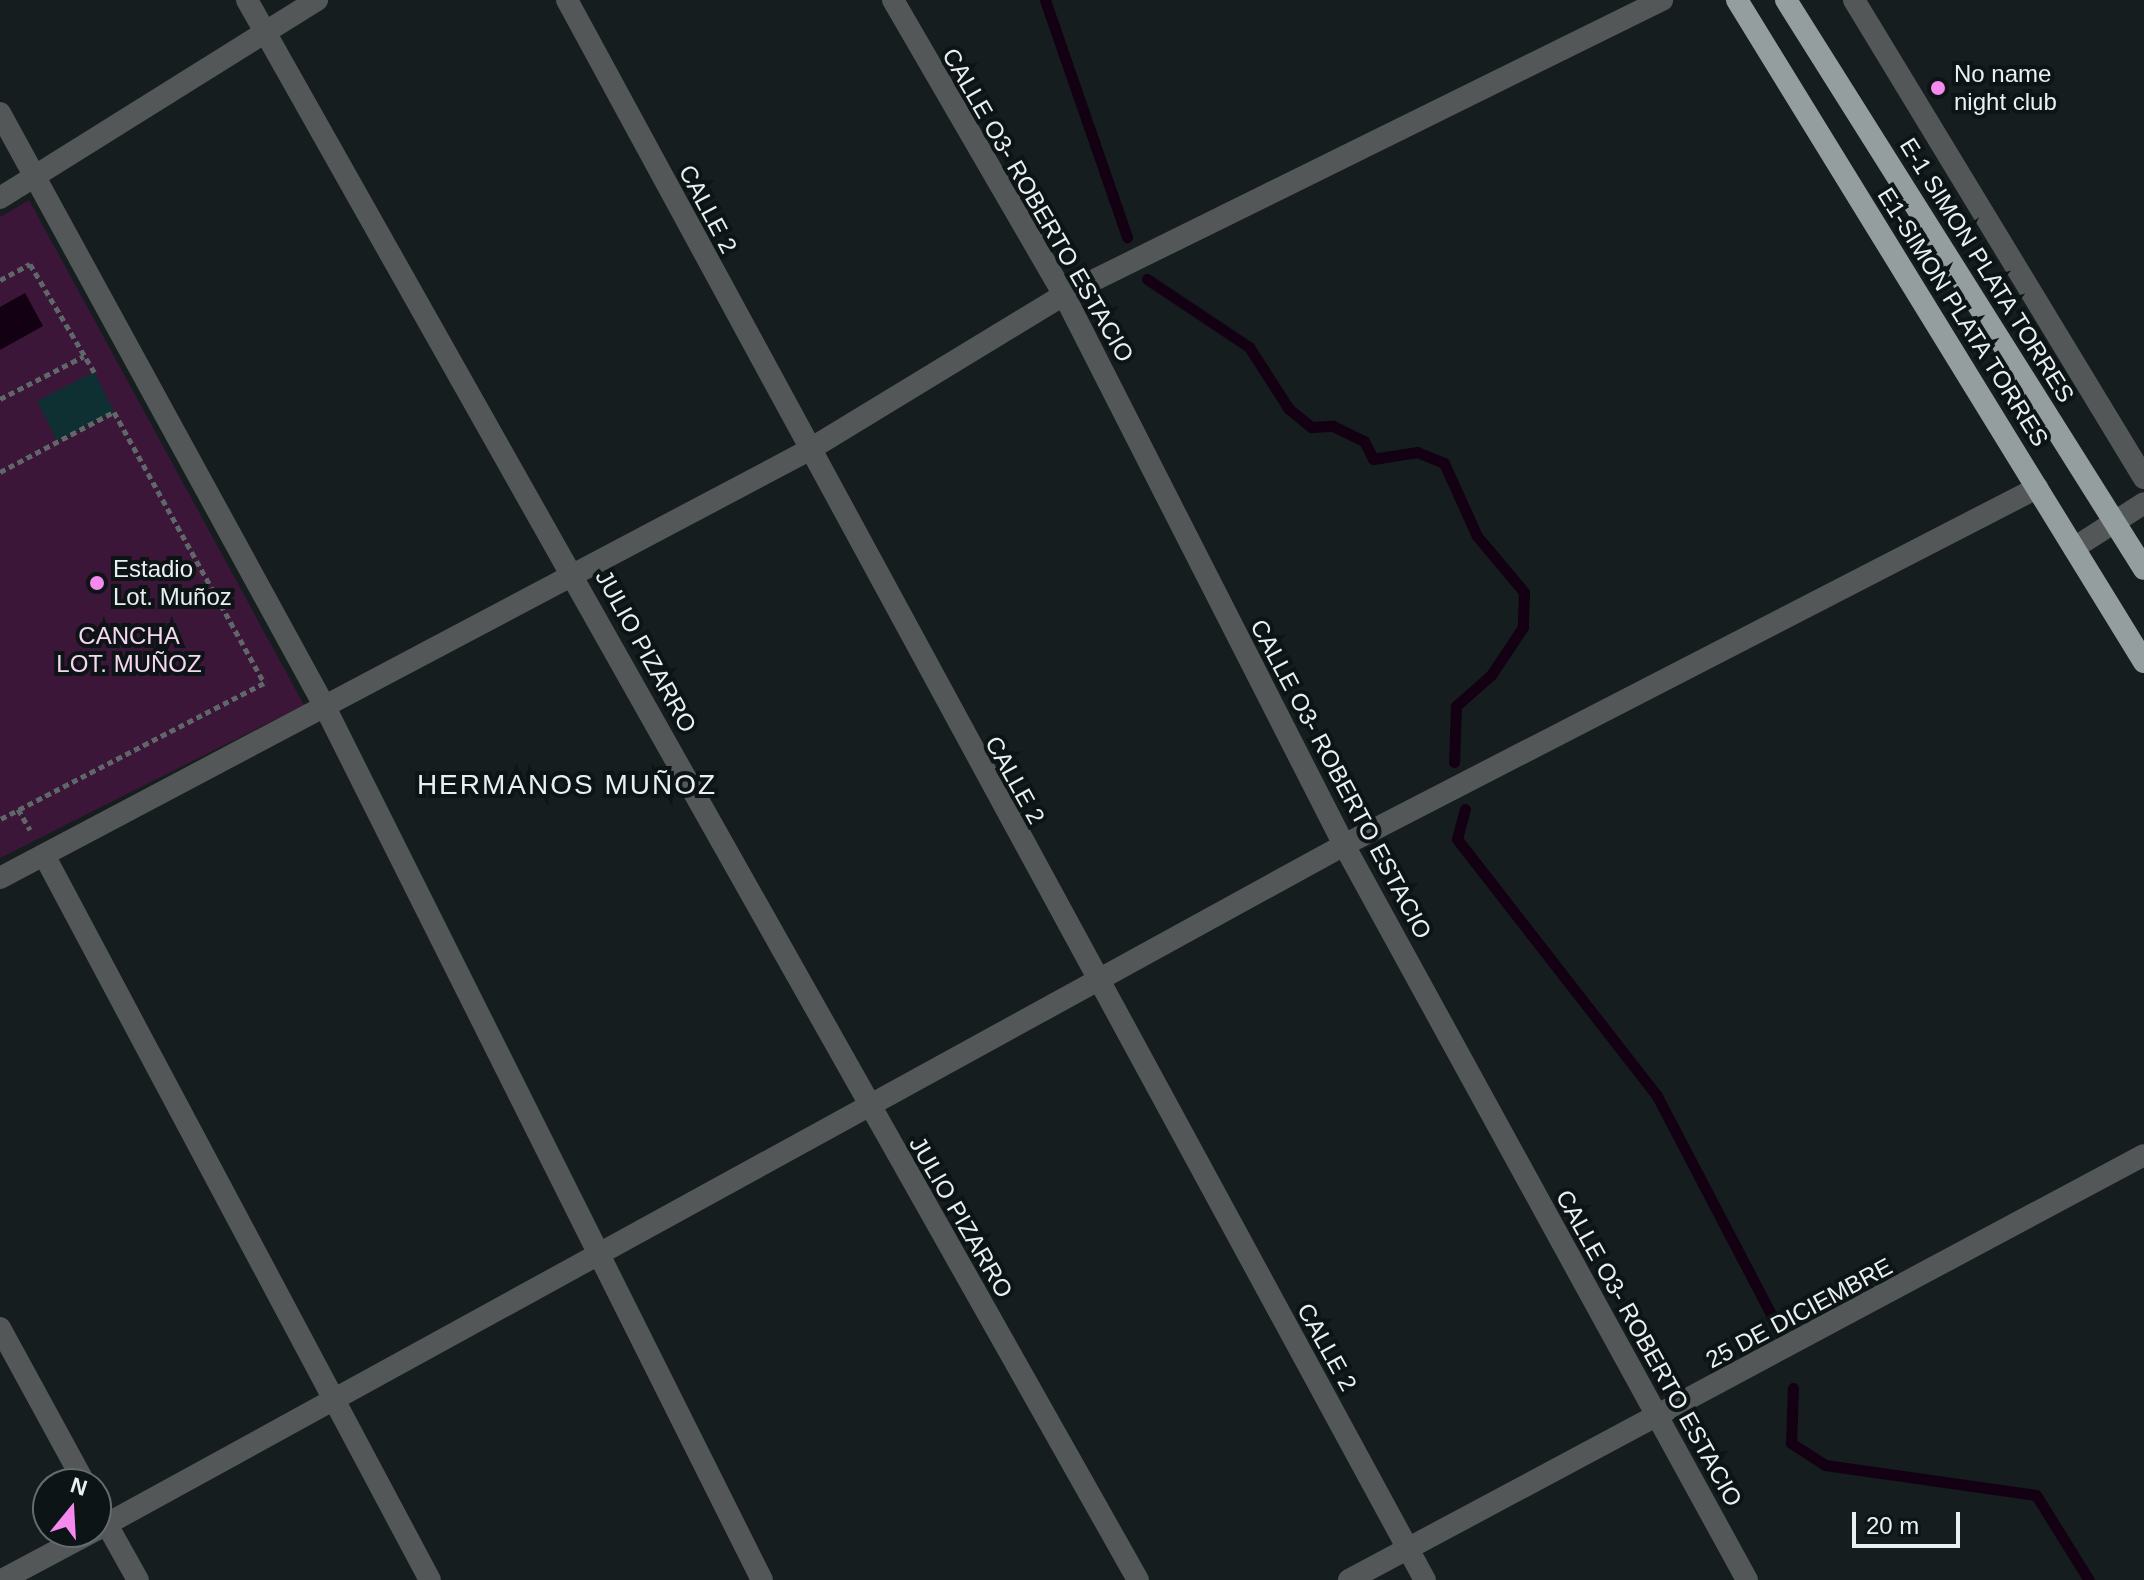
<!DOCTYPE html>
<meta charset="utf-8">
<style>
body{margin:0}
#map{position:relative;width:2144px;height:1580px;overflow:hidden;background:#151d1e;font-family:Helvetica,sans-serif}
div>[style]{position:absolute}
.green>*{inset:0;background:#3b1639}
.water>*{inset:0;background:#130012}
.stream>*{height:11px;margin:-5.5px;padding:0 5.5px;transform-origin:5.5px;border-radius:5.5px;background:#130012}
.building>*{inset:0;background:#0e3033;transform-origin:0 0}
.path>*{height:5px;margin-top:-2.5px;transform-origin:0;background:repeating-linear-gradient(90deg,#606768 0 6px,transparent 0 10px)}
.minor>*{height:22px;margin:-11px;padding:0 11px;transform-origin:11px;border-radius:11px;background:#535757}
.trunk>*{height:22px;margin:-11px;padding:0 11px;transform-origin:11px;border-radius:11px;background:#949e9f}
.dots>*{width:22px;height:22px;translate:-50% -50%;box-sizing:border-box;border:4px solid #0d1415;border-radius:50%}
span{translate:-50% -50%;white-space:nowrap;text-align:center;line-height:1.15;-webkit-text-stroke:8px #0d1415;paint-order:stroke}
.poi-label{font-size:24px;color:#eaeff0}
.left{translate:0 -50%;text-align:left}
.street-label{font-size:24px;color:#eaeff0}
.park-label{font-size:24px;color:#f6d6f2}
.quarter-label{font-size:28px;color:#eaeff0;letter-spacing:2px}
.north{position:absolute;left:32px;top:1468px;width:80px;height:80px;box-sizing:border-box;background:#0d1415;border:2px solid #656c6d;border-radius:50%;rotate:18deg;font-size:22px;font-weight:700;line-height:32px;text-align:center;color:#eaeff0}
.north::after{content:'';display:block;margin:auto;width:28px;height:36px;background:#f689ee;clip-path:polygon(50% 0,100% 100%,50% 72%,0 100%)}
.scale{position:absolute;left:1852px;top:1512px;width:108px;height:36px;box-sizing:border-box;border:4px solid #eaeff0;border-top:0;padding-left:10px;font-size:24px;line-height:28px;white-space:nowrap;color:#eaeff0;-webkit-text-stroke:6px #0d1415;paint-order:stroke}
</style>
<div id="map">
<div class="green">
<div style="clip-path:polygon(29px 200px,304px 705px,0 858px,0 217px)"></div>
</div>
<div class="water">
<div style="clip-path:polygon(25px 293px,43px 326px,0 350px,0 307px)"></div>
</div>
<div class="stream">
<div style="left:1045px;top:0;width:251px;rotate:70.9deg"></div>
<div style="left:1147px;top:279px;width:123px;rotate:33.7deg"></div>
<div style="left:1249px;top:347px;width:74px;rotate:57.2deg"></div>
<div style="left:1289px;top:409px;width:28px;rotate:39deg"></div>
<div style="left:1311px;top:427px;width:22px;rotate:-3deg"></div>
<div style="left:1333px;top:426px;width:34px;rotate:26deg"></div>
<div style="left:1364px;top:441px;width:20px;rotate:63deg"></div>
<div style="left:1373px;top:459px;width:45px;rotate:-9deg"></div>
<div style="left:1417px;top:452px;width:29px;rotate:22deg"></div>
<div style="left:1444px;top:463px;width:80px;rotate:65.7deg"></div>
<div style="left:1477px;top:536px;width:73px;rotate:50deg"></div>
<div style="left:1524px;top:592px;width:35px;rotate:92deg"></div>
<div style="left:1523px;top:627px;width:58px;rotate:123.7deg"></div>
<div style="left:1491px;top:675px;width:47px;rotate:138.5deg"></div>
<div style="left:1456px;top:706px;width:56px;rotate:92deg"></div>
<div style="left:1465px;top:809px;width:31px;rotate:105deg"></div>
<div style="left:1457px;top:839px;width:326px;rotate:52.1deg"></div>
<div style="left:1657px;top:1096px;width:263px;rotate:62.4deg"></div>
<div style="left:1793px;top:1388px;width:55px;rotate:92.1deg"></div>
<div style="left:1791px;top:1443px;width:40px;rotate:32.9deg"></div>
<div style="left:1825px;top:1465px;width:213px;rotate:8.1deg"></div>
<div style="left:2036px;top:1495px;width:100px;rotate:58.1deg"></div>
</div>
<div class="building">
<div style="left:94px;top:372px;width:45px;height:64px;rotate:63deg"></div>
</div>
<div class="path">
<div style="left:0;top:280px;width:34px;rotate:-28deg"></div>
<div style="left:30px;top:264px;width:126px;rotate:59.3deg"></div>
<div style="left:0;top:399px;width:94px;rotate:-27.1deg"></div>
<div style="left:0;top:472px;width:129px;rotate:-27.8deg"></div>
<div style="left:114px;top:412px;width:310px;rotate:61deg"></div>
<div style="left:264px;top:683px;width:297px;rotate:152.7deg"></div>
<div style="left:18px;top:809px;width:24px;rotate:60deg"></div>
</div>
<div class="minor">
<div style="left:247px;top:0;width:1814px;rotate:60.58deg"></div>
<div style="left:567px;top:0;width:1798px;rotate:61.5deg"></div>
<div style="left:893px;top:0;width:341px;rotate:59.9deg"></div>
<div style="left:1064px;top:295px;width:617px;rotate:63.02deg"></div>
<div style="left:1344px;top:845px;width:838px;rotate:61.26deg"></div>
<div style="left:1854px;top:0;width:559px;rotate:58.76deg"></div>
<div style="left:0;top:113px;width:677px;rotate:61.32deg"></div>
<div style="left:325px;top:707px;width:976px;rotate:63.41deg"></div>
<div style="left:0;top:198px;width:374px;rotate:-32deg"></div>
<div style="left:2074px;top:548px;width:83px;rotate:-32.7deg"></div>
<div style="left:44px;top:855px;width:821px;rotate:61.97deg"></div>
<div style="left:0;top:878px;width:913px;rotate:-27.88deg"></div>
<div style="left:807px;top:451px;width:301px;rotate:-31.3deg"></div>
<div style="left:1064px;top:295px;width:667px;rotate:-26.26deg"></div>
<div style="left:0;top:1328px;width:178px;rotate:61.4deg"></div>
<div style="left:96px;top:1505px;width:86px;rotate:60.8deg"></div>
<div style="left:96px;top:1530px;width:1424px;rotate:-28.76deg"></div>
<div style="left:1344px;top:845px;width:780px;rotate:-27.26deg"></div>
<div style="left:2px;top:1580px;width:102px;rotate:-28.1deg"></div>
<div style="left:1349px;top:1580px;width:901px;rotate:-28.13deg"></div>
</div>
<div class="trunk">
<div style="left:1737px;top:0;width:777px;rotate:58.42deg"></div>
<div style="left:1786px;top:0;width:672px;rotate:57.82deg"></div>
</div>
<div class="dots">
<div style="left:1938px;top:88px;background:#f689ee"></div>
<div style="left:97px;top:583px;background:#f689ee"></div>
</div>
<div class="poi-label">
<span class="left" style="left:1954px;top:88px">No name<br>night club</span>
<span class="left" style="left:113px;top:583px">Estadio<br>Lot. Muñoz</span>
</div>
<div class="street-label">
<span style="left:1038px;top:205px;rotate:60deg">CALLE O3- ROBERTO ESTACIO</span>
<span style="left:708px;top:209px;rotate:62deg">CALLE 2</span>
<span style="left:1987px;top:270px;rotate:58deg">E-1 SIMON PLATA TORRES</span>
<span style="left:1963px;top:317px;rotate:58deg">E1-SIMON PLATA TORRES</span>
<span style="left:646px;top:651px;rotate:61deg">JULIO PIZARRO</span>
<span style="left:1341px;top:779px;rotate:62deg">CALLE O3- ROBERTO ESTACIO</span>
<span style="left:1015px;top:780px;rotate:61deg">CALLE 2</span>
<span style="left:961px;top:1217px;rotate:60deg">JULIO PIZARRO</span>
<span style="left:1799px;top:1313px;rotate:-28deg">25 DE DICIEMBRE</span>
<span style="left:1327px;top:1347px;rotate:61deg">CALLE 2</span>
<span style="left:1649px;top:1348px;rotate:61deg">CALLE O3- ROBERTO ESTACIO</span>
</div>
<div class="park-label">
<span style="left:129px;top:650px">CANCHA<br>LOT. MUÑOZ</span>
</div>
<div class="quarter-label">
<span style="left:567px;top:785px">HERMANOS MUÑOZ</span>
</div>
<div class="north">N</div>
<div class="scale">20 m</div>
</div>
